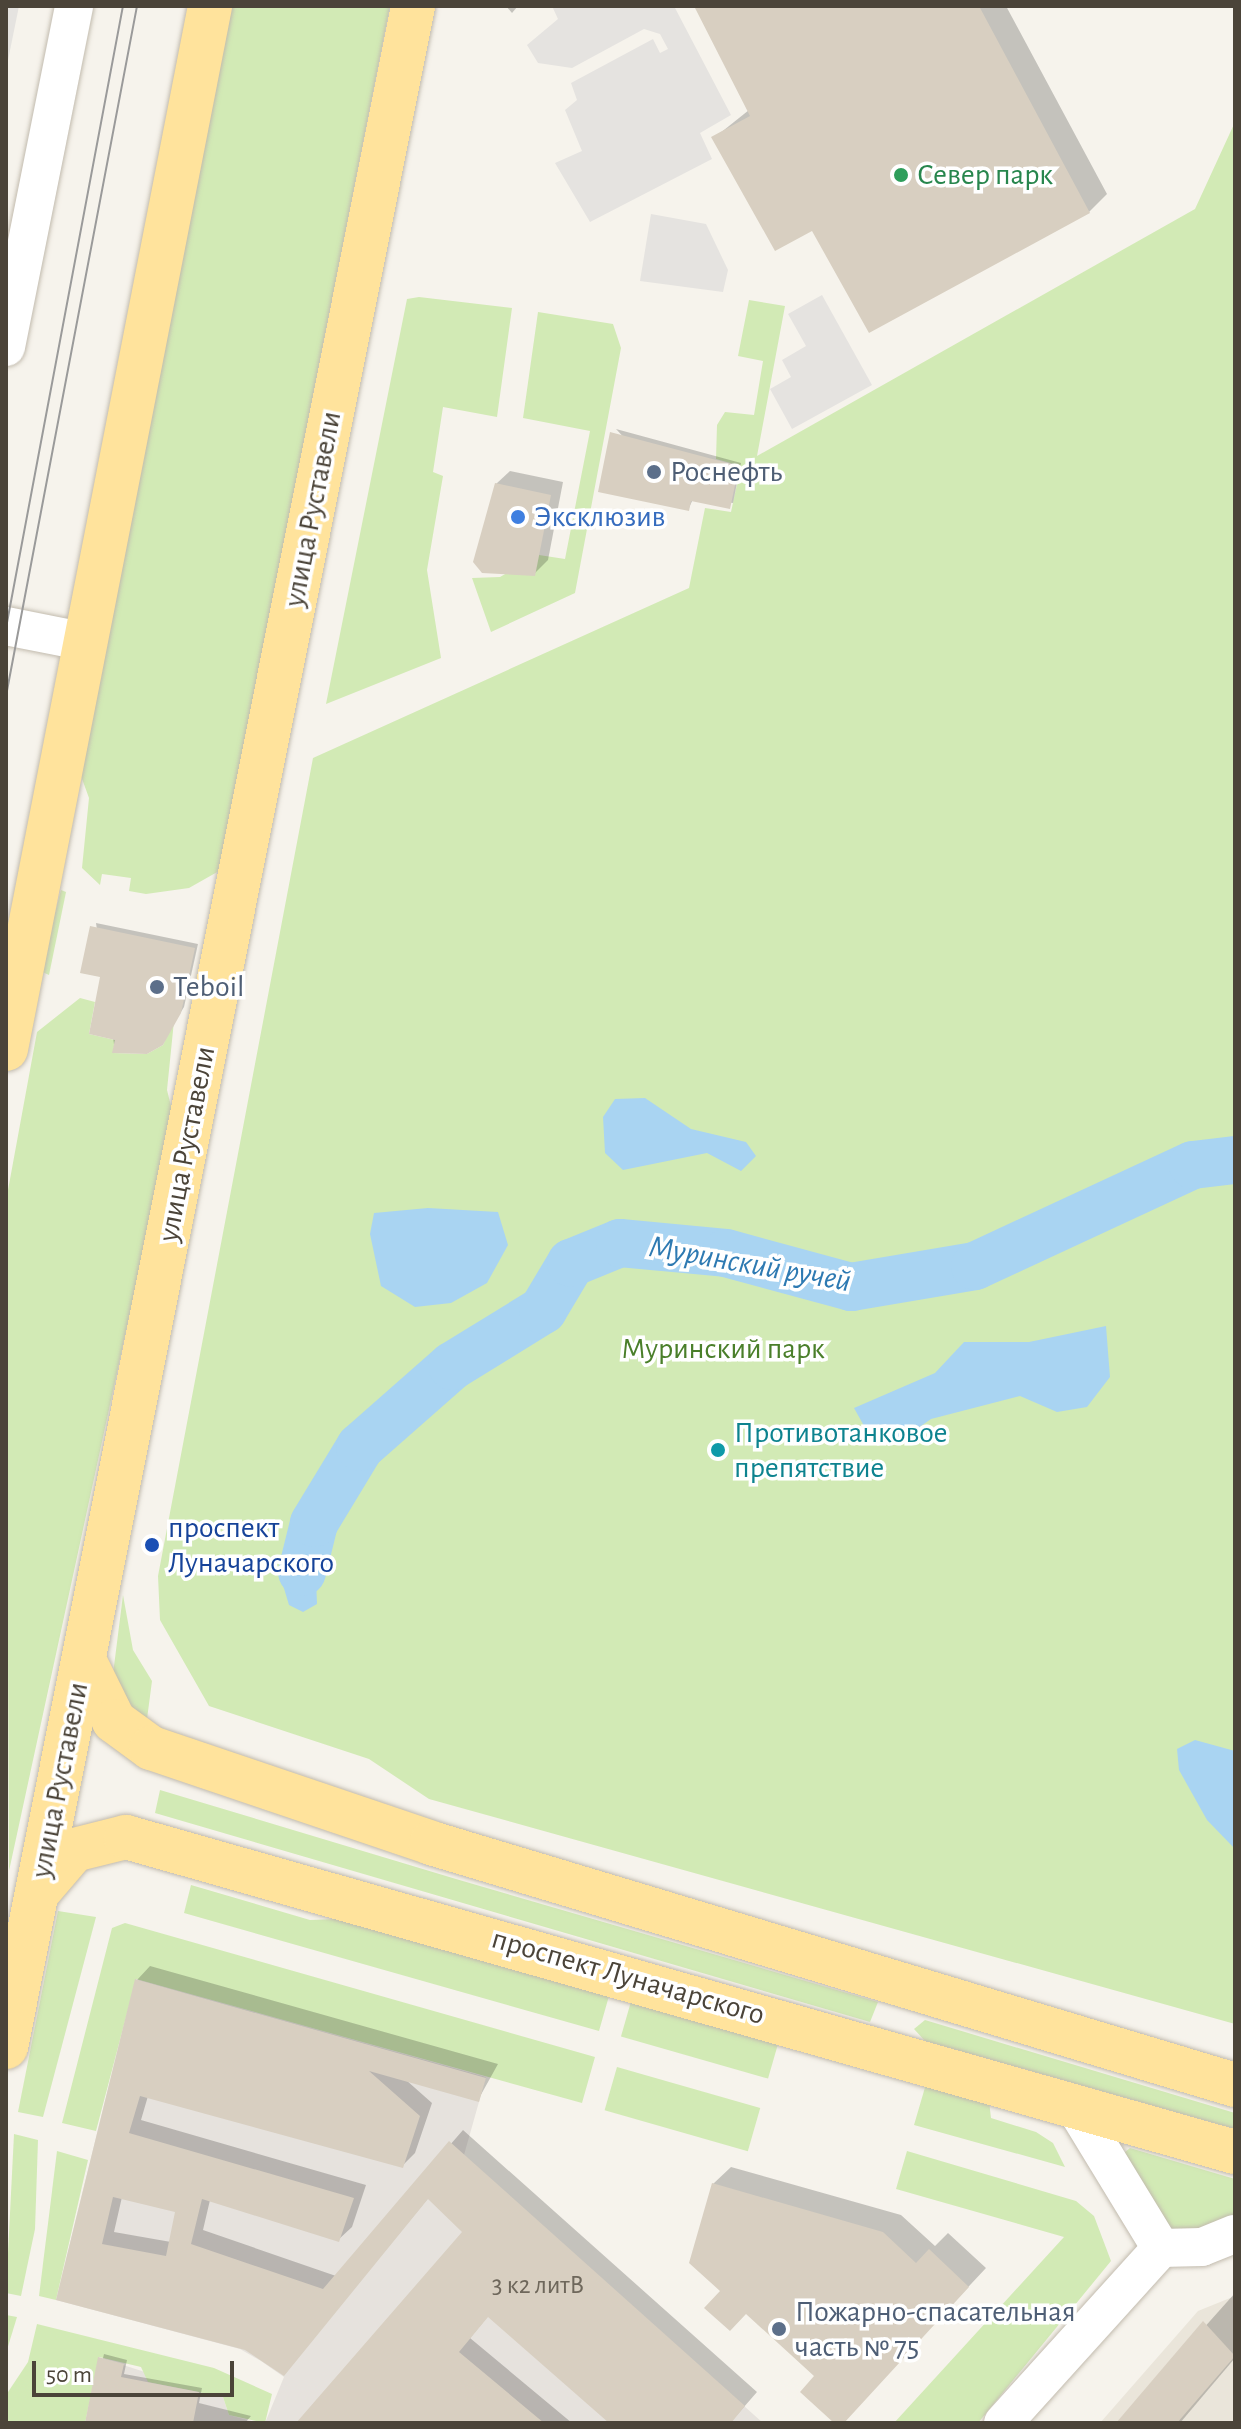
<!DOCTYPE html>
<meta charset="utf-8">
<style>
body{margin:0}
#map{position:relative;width:1241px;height:2429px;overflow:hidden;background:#f6f3ec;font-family:"Alegreya Sans",sans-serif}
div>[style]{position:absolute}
.residential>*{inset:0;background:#eae5da}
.industrial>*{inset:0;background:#e6e2dd}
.green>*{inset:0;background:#d2eab5;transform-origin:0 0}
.parking>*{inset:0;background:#e5e3e0}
.water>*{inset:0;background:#a9d4f2}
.shadow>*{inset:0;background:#0003}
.river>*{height:48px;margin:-24px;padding:0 24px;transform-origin:24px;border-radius:24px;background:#a9d4f2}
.building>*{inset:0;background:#d8cfc1}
.roads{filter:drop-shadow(0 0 2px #c2bbae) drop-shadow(0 0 2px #c2bbae)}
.minor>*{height:38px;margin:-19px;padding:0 19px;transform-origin:19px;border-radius:19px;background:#fff}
.major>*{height:44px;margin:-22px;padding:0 22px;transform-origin:22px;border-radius:22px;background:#ffe39c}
.tram>*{height:2px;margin:-1px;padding:0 1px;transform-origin:1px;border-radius:1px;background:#9a9a9a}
.dots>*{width:22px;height:22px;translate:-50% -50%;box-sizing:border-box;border:4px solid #fff;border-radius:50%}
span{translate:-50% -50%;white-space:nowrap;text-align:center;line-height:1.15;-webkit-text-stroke:7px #fff;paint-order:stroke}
.number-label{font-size:26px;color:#6e675b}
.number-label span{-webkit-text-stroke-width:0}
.leisure-label{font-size:30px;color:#27864d}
.left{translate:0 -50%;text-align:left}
.service-label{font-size:30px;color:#4e5e75}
.street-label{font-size:30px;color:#4b4439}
.shop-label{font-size:30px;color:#366cbe}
.park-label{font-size:30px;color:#4a7f2a}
.culture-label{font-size:30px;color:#0d838f}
.transit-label{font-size:30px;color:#164399}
.water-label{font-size:32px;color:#2e7ab2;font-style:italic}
.frame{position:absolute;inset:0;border:8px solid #4b4439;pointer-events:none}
.scale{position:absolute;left:32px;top:2361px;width:202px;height:36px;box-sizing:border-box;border:4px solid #4b4439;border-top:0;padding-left:10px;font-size:24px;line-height:28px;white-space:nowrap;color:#4b4439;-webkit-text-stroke:6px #fff;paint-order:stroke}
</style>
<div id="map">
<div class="residential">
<div style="clip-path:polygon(1235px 2296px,1235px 2423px,1100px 2423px,1198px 2311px)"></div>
</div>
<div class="industrial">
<div style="clip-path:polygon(135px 1979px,486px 2077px,464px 2155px,763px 2423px,265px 2423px,284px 2377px,261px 2361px,240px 2349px,56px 2300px)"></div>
<div style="clip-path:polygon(98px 2357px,223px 2397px,229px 2415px,259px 2423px,85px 2423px)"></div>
</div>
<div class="green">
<div style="clip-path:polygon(232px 6px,390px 6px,219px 871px,189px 888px,146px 894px,129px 891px,131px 878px,102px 874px,100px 885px,82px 868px,89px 798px,81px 776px)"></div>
<div style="clip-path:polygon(1235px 122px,1235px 2024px,429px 1799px,369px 1759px,209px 1706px,160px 1620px,158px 1576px,313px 758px,689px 588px,705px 508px,731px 512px,741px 466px,716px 459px,717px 425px,725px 412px,754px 415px,763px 361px,738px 356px,749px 300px,785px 306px,757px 456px,1195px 209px)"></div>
<div style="clip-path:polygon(419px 297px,512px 308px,497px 417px,443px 407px,433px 472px,443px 476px,427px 570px,441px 658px,326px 704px,407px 299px)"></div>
<div style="clip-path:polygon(538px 312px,613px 324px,621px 348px,575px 593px,491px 632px,472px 578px,500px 577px,539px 555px,565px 559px,590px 431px,523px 418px)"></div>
<div style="clip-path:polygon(61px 890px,66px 892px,49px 975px,40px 971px)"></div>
<div style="clip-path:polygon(80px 998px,95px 1002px,89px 1034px,115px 1040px,113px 1053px,147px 1054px,163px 1045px,174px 1021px,167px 1090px,173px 1114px,9px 1871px,6px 1201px,37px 1032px)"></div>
<div style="clip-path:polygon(123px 1595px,133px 1650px,152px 1681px,147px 1719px,129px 1710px,113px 1674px)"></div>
<div style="clip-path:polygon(160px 1790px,456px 1879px,878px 2002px,870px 2022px,155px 1813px)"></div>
<div style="clip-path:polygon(191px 1885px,310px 1920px,365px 1918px,611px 1989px,599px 2031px,184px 1913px)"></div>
<div style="clip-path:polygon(58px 1911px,96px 1917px,43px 2117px,18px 2112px)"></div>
<div style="clip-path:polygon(125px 1923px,595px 2057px,582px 2103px,136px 1979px,96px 2131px,62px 2123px,112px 1928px)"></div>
<div style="left:632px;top:1998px;width:153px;height:40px;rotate:16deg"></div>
<div style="clip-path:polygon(925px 2020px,1235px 2113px,1235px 2129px,925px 2041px,914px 2029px)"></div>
<div style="left:617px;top:2067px;width:149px;height:45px;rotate:16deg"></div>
<div style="clip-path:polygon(926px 2084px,989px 2101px,991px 2118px,1036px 2132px,1053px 2143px,1065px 2167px,914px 2125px)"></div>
<div style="clip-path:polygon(14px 2134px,38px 2140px,35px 2229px,21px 2296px,6px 2293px)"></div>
<div style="clip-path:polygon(1130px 2148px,1235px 2179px,1235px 2215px,1194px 2232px,1171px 2229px,1120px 2156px)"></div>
<div style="clip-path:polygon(57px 2151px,88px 2160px,56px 2300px,39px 2296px)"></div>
<div style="clip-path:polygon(907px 2151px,1076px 2201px,1094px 2216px,1111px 2261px,978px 2423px,894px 2423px,1064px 2237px,896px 2189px)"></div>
<div style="clip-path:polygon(6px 2315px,17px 2317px,6px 2353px)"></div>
<div style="clip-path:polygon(37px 2324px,214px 2368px,272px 2394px,265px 2423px,229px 2415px,223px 2397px,148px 2382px,141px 2367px,99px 2357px,85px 2423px,6px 2423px,6px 2395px,28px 2362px)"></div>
</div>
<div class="parking">
<div style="clip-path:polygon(6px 6px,19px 6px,6px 70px)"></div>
<div style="clip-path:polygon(552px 6px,674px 6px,731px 115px,700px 133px,712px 159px,590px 222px,555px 163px,582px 151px,565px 110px,577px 100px,571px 83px,653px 39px,660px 53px,668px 49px,660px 34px,644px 29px,572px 68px,538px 63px,527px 45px,558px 19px)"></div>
<div style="clip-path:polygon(651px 214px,706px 224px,728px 270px,723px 292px,640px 281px)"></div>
<div style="clip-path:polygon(822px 295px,872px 385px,792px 429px,770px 389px,791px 377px,782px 360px,806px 346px,788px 314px)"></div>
</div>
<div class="water">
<div style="clip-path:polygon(645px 1098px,691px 1129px,746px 1142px,756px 1156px,741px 1171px,707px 1153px,623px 1170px,605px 1153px,603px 1117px,615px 1099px)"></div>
<div style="clip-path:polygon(428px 1208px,498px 1212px,508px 1245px,487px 1283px,451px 1303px,415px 1307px,381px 1286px,370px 1234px,374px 1213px)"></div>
<div style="clip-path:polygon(1106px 1326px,1110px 1377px,1087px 1407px,1057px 1412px,1020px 1396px,931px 1419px,901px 1440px,873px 1442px,854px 1408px,935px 1373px,964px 1342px,1029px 1342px)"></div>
<div style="clip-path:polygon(314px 1523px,317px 1604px,303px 1612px,289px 1605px,283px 1585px,291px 1552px)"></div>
<div style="clip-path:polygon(1195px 1740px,1235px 1751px,1235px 1849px,1207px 1820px,1179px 1770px,1177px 1749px)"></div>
</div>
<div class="shadow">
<div style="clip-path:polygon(506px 6px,518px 6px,512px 13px)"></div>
<div style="clip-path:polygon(697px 6px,1006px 6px,1107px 194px,1089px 212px,813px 228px,714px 138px,749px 110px)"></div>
<div style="clip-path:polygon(616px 429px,741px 463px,733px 503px,693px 499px,689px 508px)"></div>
<div style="clip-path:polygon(510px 471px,563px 482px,548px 560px,534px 574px,496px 484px)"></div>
<div style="clip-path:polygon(96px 923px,198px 944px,184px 1007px,162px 1043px,115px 1051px)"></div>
<div style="clip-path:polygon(evenodd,150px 1966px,498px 2064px,478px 2100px,406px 2080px,432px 2103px,415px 2153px,402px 2166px,148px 2096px,141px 2120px,366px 2185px,352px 2227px,338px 2240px,210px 2200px,203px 2230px,336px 2276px,463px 2130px,757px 2392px,730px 2423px,612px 2423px,489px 2315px,470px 2338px,572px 2423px,299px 2423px,465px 2231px,429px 2197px,284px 2374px,246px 2348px,58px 2299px,137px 1980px,150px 1966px,122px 2197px,177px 2210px,171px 2242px,114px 2232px,122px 2197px)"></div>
<div style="clip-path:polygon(731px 2167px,901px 2215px,935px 2246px,948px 2233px,986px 2268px,841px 2423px,817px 2376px,723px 2291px,713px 2184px)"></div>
<div style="clip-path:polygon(1235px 2293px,1235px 2358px,1180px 2423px,1119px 2423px)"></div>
<div style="clip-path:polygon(104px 2354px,127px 2360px,124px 2374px,202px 2388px,199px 2403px,251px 2416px,245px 2423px,87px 2423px)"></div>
</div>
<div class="river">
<div style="left:302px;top:1572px;width:50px;rotate:-76.2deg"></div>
<div style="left:314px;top:1523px;width:89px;rotate:-58.8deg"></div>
<div style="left:360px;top:1447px;width:123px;rotate:-41.4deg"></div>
<div style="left:452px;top:1366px;width:107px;rotate:-31.6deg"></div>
<div style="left:543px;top:1310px;width:55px;rotate:-59.2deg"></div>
<div style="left:571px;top:1263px;width:53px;rotate:-22.2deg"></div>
<div style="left:620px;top:1243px;width:106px;rotate:5.4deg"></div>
<div style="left:726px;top:1253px;width:130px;rotate:15.2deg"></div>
<div style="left:851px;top:1287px;width:126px;rotate:-9.6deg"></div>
<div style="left:975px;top:1266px;width:240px;rotate:-24.9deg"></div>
<div style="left:1193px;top:1165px;width:42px;rotate:-6.8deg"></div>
</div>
<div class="building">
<div style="clip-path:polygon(694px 6px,979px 6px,1090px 213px,869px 333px,812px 231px,775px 251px,711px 137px,750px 116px)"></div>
<div style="clip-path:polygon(610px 432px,739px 466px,730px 509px,691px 501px,689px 511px,598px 492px)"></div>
<div style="clip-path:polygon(495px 483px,551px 495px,535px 576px,482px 573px,473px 562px)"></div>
<div style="clip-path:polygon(90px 926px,195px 948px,181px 1013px,163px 1045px,147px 1054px,112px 1053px,115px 1040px,89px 1034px,100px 977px,80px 973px)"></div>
<div style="clip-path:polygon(evenodd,135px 1979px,486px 2078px,479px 2102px,369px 2071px,420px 2116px,403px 2168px,140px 2096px,129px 2133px,354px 2198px,339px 2242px,202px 2199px,191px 2244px,323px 2289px,449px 2141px,745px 2406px,731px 2423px,609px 2423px,488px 2317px,459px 2352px,544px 2423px,296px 2423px,462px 2232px,428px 2199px,284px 2376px,245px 2350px,56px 2300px,135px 1979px,113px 2197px,175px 2212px,166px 2256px,102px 2244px,113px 2197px)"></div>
<div style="clip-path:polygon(712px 2183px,883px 2232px,916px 2263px,929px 2249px,969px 2287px,844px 2423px,834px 2423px,800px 2392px,814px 2376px,746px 2314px,730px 2331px,704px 2308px,720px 2291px,689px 2263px)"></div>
<div style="clip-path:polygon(1203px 2321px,1235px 2356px,1177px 2423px,1116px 2423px)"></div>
<div style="clip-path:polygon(98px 2357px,124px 2364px,121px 2377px,199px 2392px,193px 2423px,85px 2423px)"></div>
</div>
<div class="roads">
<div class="minor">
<div style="left:6px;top:347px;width:348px;rotate:-78.7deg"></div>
<div style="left:6px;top:626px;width:83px;rotate:11.2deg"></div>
<div style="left:1073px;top:2104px;width:169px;rotate:58.6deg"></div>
<div style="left:1003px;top:2423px;width:236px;rotate:-47.9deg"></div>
<div style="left:1161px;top:2248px;width:41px;rotate:-1.4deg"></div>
<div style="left:1202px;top:2247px;width:35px;rotate:-22deg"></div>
</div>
<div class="major">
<div style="left:6px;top:1049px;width:1063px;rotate:-78.93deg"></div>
<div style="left:84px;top:1660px;width:68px;rotate:63.8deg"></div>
<div style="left:114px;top:1721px;width:46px;rotate:36.1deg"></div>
<div style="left:151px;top:1748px;width:296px;rotate:18.7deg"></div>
<div style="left:431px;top:1843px;width:840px;rotate:16.75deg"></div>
<div style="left:39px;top:1891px;width:54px;rotate:-49.5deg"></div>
<div style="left:74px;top:1850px;width:54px;rotate:-14deg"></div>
<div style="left:126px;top:1837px;width:1153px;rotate:15.86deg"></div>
<div style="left:6px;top:2047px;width:2081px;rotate:-78.72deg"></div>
</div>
</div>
<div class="tram">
<div style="left:6px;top:628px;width:633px;rotate:-79.35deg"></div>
<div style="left:6px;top:696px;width:702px;rotate:-79.25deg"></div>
</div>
<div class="dots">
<div style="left:901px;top:175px;background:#2e9e5b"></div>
<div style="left:654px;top:472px;background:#5c6f8a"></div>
<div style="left:518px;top:517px;background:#3f7fe0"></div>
<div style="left:157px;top:987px;background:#5c6f8a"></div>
<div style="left:718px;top:1450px;background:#0f9aa8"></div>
<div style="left:152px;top:1545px;background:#1a4fb4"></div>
<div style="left:779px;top:2329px;background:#5c6f8a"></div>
</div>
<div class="number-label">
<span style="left:538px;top:2286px">3 к2 литВ</span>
</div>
<div class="leisure-label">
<span class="left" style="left:917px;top:175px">Север парк</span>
</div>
<div class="service-label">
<span class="left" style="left:670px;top:472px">Роснефть</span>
<span class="left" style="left:173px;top:987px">Teboil</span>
<span class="left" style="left:795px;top:2329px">Пожарно-спасательная<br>часть № 75</span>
</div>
<div class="street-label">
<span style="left:313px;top:509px;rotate:-79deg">улица Руставели</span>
<span style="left:187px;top:1144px;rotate:-79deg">улица Руставели</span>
<span style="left:60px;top:1780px;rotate:-79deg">улица Руставели</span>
<span style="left:628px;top:1977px;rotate:16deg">проспект Луначарского</span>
</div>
<div class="shop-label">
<span class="left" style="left:534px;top:517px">Эксклюзив</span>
</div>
<div class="park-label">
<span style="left:723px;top:1349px">Муринский парк</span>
</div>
<div class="culture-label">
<span class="left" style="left:734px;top:1450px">Противотанковое<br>препятствие</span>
</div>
<div class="transit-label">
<span class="left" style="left:168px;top:1545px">проспект<br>Луначарского</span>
</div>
<div class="water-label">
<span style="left:750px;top:1264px;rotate:10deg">Муринский ручей</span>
</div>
<div class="frame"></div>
<div class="scale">50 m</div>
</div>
